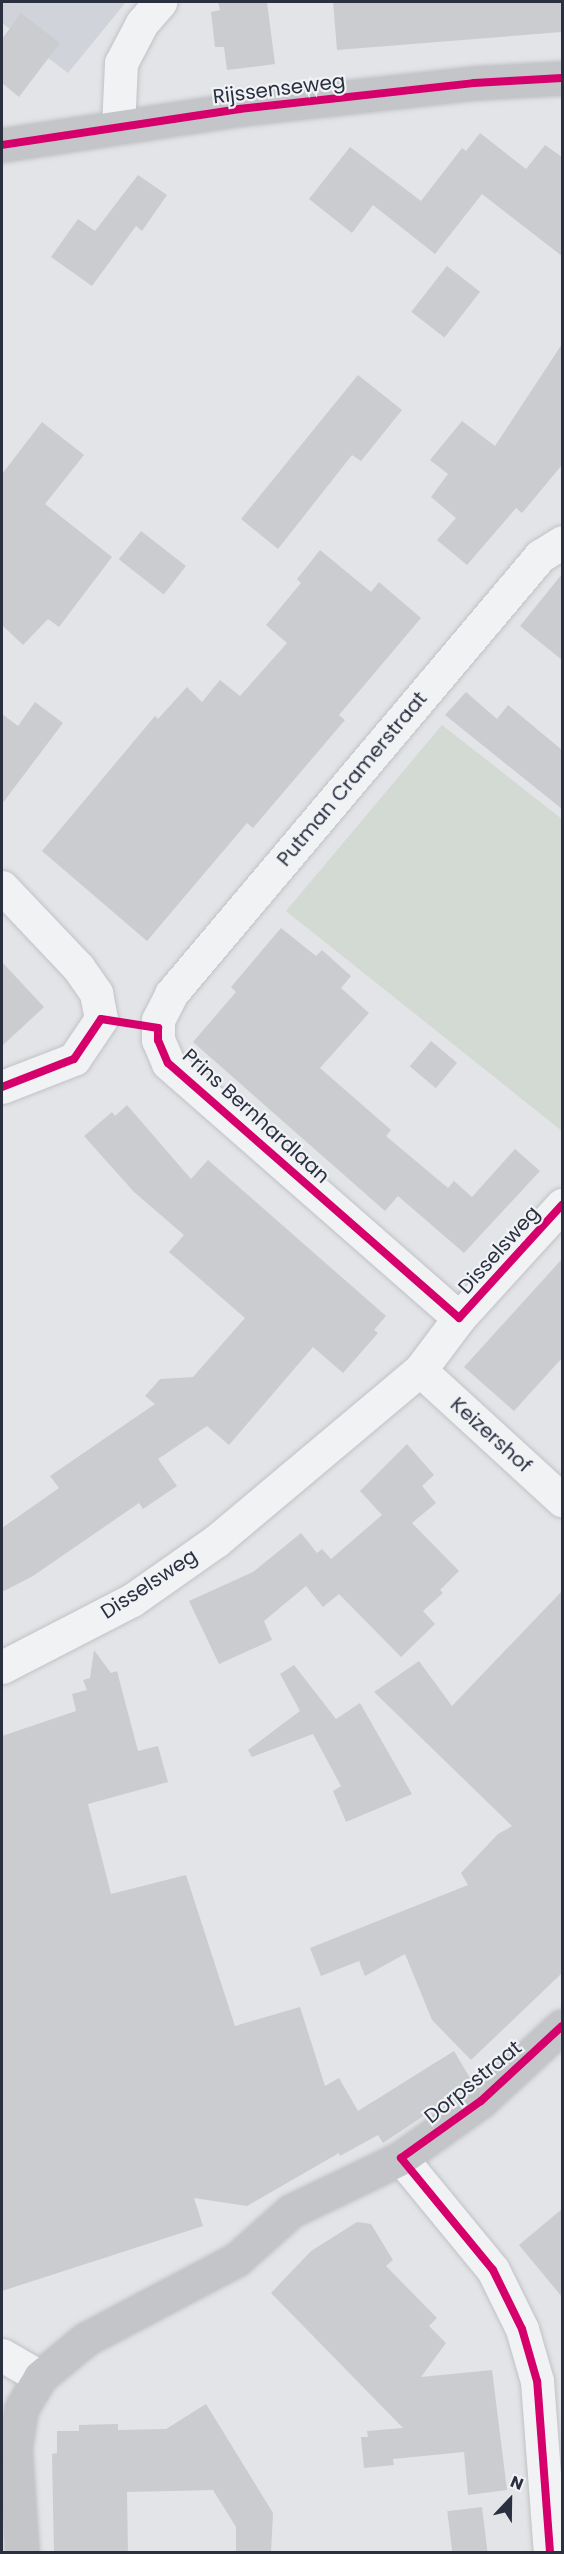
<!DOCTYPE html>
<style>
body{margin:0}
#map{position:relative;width:564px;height:2554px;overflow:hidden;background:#e3e4e7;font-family:Poppins,sans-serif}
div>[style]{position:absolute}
.built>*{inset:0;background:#d1d3da}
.green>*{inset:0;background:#d2dad3}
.building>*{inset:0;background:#cbcccf;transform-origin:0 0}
.roads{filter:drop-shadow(0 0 2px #c1c2c5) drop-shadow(0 0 2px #c1c2c5)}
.street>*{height:33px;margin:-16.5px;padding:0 16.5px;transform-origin:16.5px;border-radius:16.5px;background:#f1f2f4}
.secondary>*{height:33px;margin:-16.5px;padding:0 16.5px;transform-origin:16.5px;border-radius:16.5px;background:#c3c5c8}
.cycleway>*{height:8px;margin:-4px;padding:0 4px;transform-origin:4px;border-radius:4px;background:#d6006c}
span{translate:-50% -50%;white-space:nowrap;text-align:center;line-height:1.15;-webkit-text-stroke:4.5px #f0f2f6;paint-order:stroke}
.street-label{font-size:20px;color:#2a303f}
.frame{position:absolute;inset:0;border:3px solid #2a303f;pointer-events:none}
.north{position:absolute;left:480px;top:2470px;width:60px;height:60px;-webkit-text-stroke:4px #f0f2f6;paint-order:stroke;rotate:22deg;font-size:16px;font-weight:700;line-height:24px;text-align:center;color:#2a303f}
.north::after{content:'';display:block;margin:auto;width:21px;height:27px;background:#2a303f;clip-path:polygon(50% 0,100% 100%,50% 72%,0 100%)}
</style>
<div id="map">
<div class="built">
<div style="clip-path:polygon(2px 2px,126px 2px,68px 73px,2px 23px)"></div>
</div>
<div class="green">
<div style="clip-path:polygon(442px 725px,562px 819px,562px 1131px,286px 911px)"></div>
</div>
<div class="building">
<div style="clip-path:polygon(218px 2px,267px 2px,275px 64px,227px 70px,224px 47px,215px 47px,211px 12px,220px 10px)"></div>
<div style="clip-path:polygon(333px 2px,562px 2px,562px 32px,337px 50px)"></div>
<div style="clip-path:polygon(21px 13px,60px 43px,19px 97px,2px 83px,2px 39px)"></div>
<div style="clip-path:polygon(480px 133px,526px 169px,545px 145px,562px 157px,562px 256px,482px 194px,435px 254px,373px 205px,352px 233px,309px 199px,350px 147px,421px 201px,462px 148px,466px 151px)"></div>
<div style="clip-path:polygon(138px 175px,167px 195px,142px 231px,136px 226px,92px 286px,51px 257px,78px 219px,95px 231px)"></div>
<div style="left:447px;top:266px;width:42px;height:58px;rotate:38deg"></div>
<div style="clip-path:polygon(562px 344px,562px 465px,522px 513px,516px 508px,467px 565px,437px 540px,456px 518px,431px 497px,448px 474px,430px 460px,462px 421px,495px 446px)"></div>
<div style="clip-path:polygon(358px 375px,402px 410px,361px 461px,352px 455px,278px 549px,241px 519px)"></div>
<div style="clip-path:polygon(42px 422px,84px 455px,45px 504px,112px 557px,59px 627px,48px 619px,23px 645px,2px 625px,2px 474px)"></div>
<div style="left:141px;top:531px;width:57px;height:36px;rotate:38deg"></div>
<div style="clip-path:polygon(320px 550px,371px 592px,379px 582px,421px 618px,339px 715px,345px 720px,253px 828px,247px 823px,147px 941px,42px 851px,155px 716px,158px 719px,187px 687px,202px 702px,220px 680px,240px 696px,287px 643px,266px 625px,301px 583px,297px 579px)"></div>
<div style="clip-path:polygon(562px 574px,562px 660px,520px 626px)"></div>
<div style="clip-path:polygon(466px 692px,497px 719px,508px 705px,562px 750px,562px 809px,445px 715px)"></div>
<div style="clip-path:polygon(35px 702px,63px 723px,2px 804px,2px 714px,18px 726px)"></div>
<div style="clip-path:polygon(281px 928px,316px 956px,322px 950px,351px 976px,341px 988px,369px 1013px,320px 1068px,391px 1130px,386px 1136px,448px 1188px,454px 1181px,472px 1197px,515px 1149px,540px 1171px,464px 1253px,398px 1196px,385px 1211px,193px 1042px,236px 992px,231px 987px)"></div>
<div style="clip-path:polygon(2px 962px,44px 1007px,2px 1046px)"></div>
<div style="left:431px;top:1041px;width:34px;height:33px;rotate:40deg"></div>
<div style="clip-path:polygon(127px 1105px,191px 1179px,208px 1160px,386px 1316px,374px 1330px,378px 1333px,343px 1373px,313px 1347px,229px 1445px,207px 1426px,158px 1459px,177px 1486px,143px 1509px,139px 1503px,33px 1576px,2px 1592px,2px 1528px,59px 1488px,50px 1476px,155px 1404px,145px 1396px,160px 1379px,193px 1377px,245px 1318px,169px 1252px,184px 1235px,134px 1192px,84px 1136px,112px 1112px,115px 1116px)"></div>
<div style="clip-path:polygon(562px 1259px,562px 1358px,514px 1411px,464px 1367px)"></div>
<div style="clip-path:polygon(407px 1444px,434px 1475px,422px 1486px,436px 1503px,412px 1523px,459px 1571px,440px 1590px,443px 1593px,423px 1611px,435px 1624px,401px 1657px,339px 1594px,323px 1607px,306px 1586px,264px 1621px,272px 1640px,219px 1664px,189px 1601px,253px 1572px,301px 1533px,317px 1553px,322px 1549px,331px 1559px,382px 1515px,360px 1491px)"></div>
<div style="clip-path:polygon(562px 1591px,562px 1973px,471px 2060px,432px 2020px,405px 1954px,365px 1976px,359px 1961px,321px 1976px,310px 1948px,468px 1885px,461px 1873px,498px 1834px,512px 1826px,374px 1692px,419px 1661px,452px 1706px)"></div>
<div style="clip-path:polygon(94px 1650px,111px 1673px,117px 1671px,138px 1751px,158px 1746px,168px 1782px,88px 1804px,111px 1894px,186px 1875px,235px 2026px,300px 2007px,325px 2086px,339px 2078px,358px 2111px,454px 2051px,473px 2083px,383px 2143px,378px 2135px,340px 2156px,339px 2153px,247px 2206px,194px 2198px,203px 2226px,2px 2291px,2px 1736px,76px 1711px,72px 1694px,87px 1690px,83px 1680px,90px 1678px)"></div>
<div style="clip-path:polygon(294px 1665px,336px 1719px,360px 1703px,412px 1794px,346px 1822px,333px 1791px,341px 1786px,313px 1734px,252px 1757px,248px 1750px,300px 1711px,280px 1674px)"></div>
<div style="clip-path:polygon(562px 2209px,562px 2297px,519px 2245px)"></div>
<div style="clip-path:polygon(357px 2222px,371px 2224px,393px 2260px,386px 2266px,437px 2318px,429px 2326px,446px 2343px,421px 2377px,492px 2370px,507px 2490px,468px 2495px,464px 2452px,393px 2459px,394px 2465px,364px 2468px,361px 2437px,368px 2437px,367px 2431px,403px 2428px,271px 2293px,311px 2251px)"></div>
<div style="clip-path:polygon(206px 2404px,273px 2513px,271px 2553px,236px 2553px,236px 2527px,213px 2490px,127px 2492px,128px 2553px,54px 2553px,52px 2454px,57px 2453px,57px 2431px,79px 2431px,79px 2425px,118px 2424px,118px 2430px,166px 2429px)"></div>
<div style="left:482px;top:2507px;width:46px;height:35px;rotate:83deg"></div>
</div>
<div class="roads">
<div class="street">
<div style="left:118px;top:127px;width:64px;rotate:-87.3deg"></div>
<div style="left:121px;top:63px;width:45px;rotate:-62.3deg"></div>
<div style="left:142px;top:23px;width:28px;rotate:-49deg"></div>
<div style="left:2px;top:887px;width:110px;rotate:46.5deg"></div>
<div style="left:78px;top:967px;width:32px;rotate:55deg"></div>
<div style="left:96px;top:993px;width:26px;rotate:79deg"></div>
<div style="left:101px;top:1019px;width:48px;rotate:124deg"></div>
<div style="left:74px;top:1059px;width:77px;rotate:158.7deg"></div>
<div style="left:459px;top:1318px;width:387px;rotate:-138.8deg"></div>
<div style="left:168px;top:1063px;width:25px;rotate:-113deg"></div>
<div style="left:158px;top:1040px;width:20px;rotate:-90deg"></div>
<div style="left:158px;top:1020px;width:29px;rotate:-63deg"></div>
<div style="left:171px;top:994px;width:573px;rotate:-49.89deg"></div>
<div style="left:540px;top:556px;width:26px;rotate:-32deg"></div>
<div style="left:420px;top:1370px;width:193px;rotate:42.5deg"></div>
<div style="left:2px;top:1667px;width:146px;rotate:-27.3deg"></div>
<div style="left:132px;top:1600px;width:103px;rotate:-35.1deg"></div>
<div style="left:216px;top:1541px;width:266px;rotate:-40deg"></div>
<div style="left:420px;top:1370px;width:65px;rotate:-53.1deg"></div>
<div style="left:459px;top:1318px;width:153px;rotate:-47.7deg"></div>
<div style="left:401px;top:2158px;width:145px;rotate:50.6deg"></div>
<div style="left:493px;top:2270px;width:66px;rotate:63.8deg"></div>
<div style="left:522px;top:2329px;width:54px;rotate:73.9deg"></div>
<div style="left:537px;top:2381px;width:171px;rotate:85.7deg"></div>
<div style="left:2px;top:2355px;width:44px;rotate:30.1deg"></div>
</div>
<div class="secondary">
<div style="left:2px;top:145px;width:240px;rotate:-8.6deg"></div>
<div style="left:239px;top:109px;width:236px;rotate:-6.3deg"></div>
<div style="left:474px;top:83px;width:88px;rotate:-3.3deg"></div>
<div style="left:22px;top:2552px;width:104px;rotate:-93.9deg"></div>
<div style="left:15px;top:2448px;width:39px;rotate:-81deg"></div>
<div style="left:21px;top:2409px;width:37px;rotate:-59deg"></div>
<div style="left:40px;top:2377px;width:60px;rotate:-39.6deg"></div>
<div style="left:86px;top:2339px;width:170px;rotate:-27.8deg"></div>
<div style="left:236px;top:2260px;width:74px;rotate:-41.7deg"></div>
<div style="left:291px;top:2211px;width:122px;rotate:-25.7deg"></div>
<div style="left:401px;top:2158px;width:98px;rotate:-35.5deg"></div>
<div style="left:481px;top:2101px;width:110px;rotate:-42.8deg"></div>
</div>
</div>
<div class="cycleway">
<div style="left:2px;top:145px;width:240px;rotate:-8.6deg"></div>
<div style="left:239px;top:109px;width:236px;rotate:-6.3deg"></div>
<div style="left:474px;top:83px;width:88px;rotate:-3.3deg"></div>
<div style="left:2px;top:1087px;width:77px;rotate:-21.3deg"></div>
<div style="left:74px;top:1059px;width:48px;rotate:-56deg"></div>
<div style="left:101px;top:1019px;width:58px;rotate:9deg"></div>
<div style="left:158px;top:1028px;width:12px;rotate:90deg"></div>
<div style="left:158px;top:1040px;width:25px;rotate:67deg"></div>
<div style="left:168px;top:1063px;width:387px;rotate:41.2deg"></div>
<div style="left:459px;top:1318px;width:153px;rotate:-47.7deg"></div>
<div style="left:550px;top:2552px;width:171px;rotate:-94.3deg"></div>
<div style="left:537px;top:2381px;width:54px;rotate:-106.1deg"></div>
<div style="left:522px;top:2329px;width:66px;rotate:-116.2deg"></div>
<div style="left:493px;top:2270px;width:145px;rotate:-129.4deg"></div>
<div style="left:401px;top:2158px;width:98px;rotate:-35.5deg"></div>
<div style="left:481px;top:2101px;width:110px;rotate:-42.8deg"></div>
</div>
<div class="street-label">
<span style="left:279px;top:89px;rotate:-7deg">Rijssenseweg</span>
<span style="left:352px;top:779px;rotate:-50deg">Putman Cramerstraat</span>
<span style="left:256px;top:1116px;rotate:42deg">Prins Bernhardlaan</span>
<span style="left:499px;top:1250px;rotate:-48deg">Disselsweg</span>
<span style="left:491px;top:1435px;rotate:42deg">Keizershof</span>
<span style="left:149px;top:1584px;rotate:-33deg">Disselsweg</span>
<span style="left:473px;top:2082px;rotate:-39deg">Dorpsstraat</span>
</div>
<div class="frame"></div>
<div class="north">N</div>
</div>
